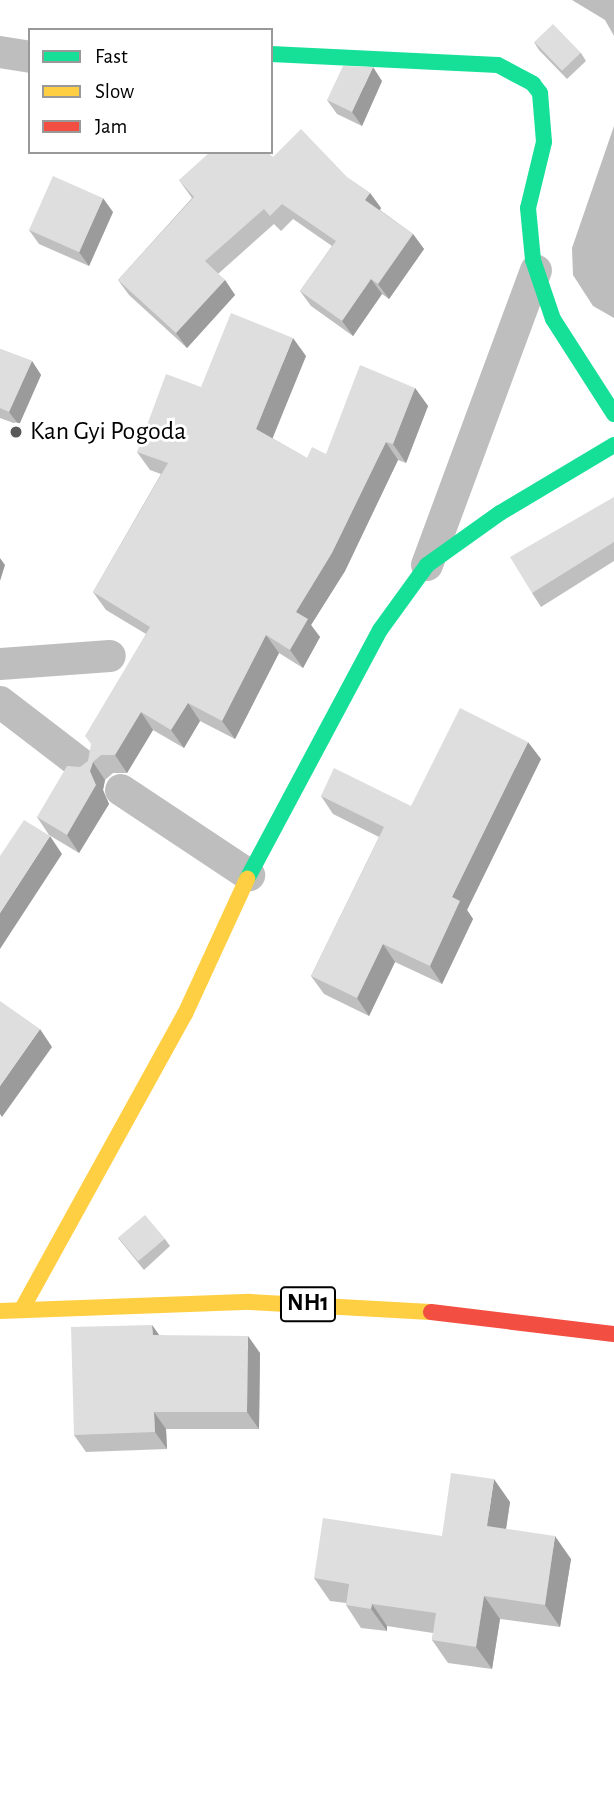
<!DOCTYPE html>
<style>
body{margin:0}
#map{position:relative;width:614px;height:1797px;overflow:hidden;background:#fff;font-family:"Alegreya Sans",sans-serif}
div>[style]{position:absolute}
.water>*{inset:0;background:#bdbdbd}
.street>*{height:32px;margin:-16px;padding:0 16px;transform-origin:16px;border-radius:16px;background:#bebebe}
.fast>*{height:16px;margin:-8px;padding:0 8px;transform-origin:8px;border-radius:8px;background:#16e098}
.slow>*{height:16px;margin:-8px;padding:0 8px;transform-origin:8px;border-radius:8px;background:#ffcf43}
.jam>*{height:16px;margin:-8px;padding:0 8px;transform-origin:8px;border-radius:8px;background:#f24e42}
.wall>*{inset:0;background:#bfbfbf}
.shaded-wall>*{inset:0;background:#9b9b9b}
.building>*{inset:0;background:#dedede;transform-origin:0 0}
.dots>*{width:19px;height:19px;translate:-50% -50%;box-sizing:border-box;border:4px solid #fff;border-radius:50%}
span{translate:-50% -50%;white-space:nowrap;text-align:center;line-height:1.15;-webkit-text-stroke:6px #fff;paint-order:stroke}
.shield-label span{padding:2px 5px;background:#fff;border:2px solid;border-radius:5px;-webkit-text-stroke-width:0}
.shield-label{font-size:24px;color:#000;font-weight:700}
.poi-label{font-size:26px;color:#000}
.left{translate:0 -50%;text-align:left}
.legend{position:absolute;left:28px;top:28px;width:245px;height:126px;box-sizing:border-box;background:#fff;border:2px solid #999;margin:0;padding:9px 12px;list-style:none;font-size:21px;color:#000}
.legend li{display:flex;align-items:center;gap:14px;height:35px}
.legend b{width:35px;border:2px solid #999}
</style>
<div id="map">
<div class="water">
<div style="clip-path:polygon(572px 0,614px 0,614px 36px,605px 20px)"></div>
<div style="clip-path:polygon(614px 126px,614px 318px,593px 306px,573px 275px,572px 248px)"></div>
</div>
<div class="street">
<div style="left:0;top:52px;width:30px;rotate:9deg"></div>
<div style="left:427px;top:565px;width:314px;rotate:-69.7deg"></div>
<div style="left:0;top:664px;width:110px;rotate:-4.2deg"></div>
<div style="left:0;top:702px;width:108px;rotate:37.5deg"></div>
<div style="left:121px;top:790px;width:154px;rotate:33.6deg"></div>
</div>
<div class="fast">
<div style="left:271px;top:54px;width:227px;rotate:2.8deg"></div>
<div style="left:498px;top:65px;width:40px;rotate:28deg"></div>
<div style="left:533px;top:84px;width:11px;rotate:52deg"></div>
<div style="left:540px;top:93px;width:49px;rotate:85.3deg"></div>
<div style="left:544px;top:142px;width:68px;rotate:103.6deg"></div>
<div style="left:528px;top:208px;width:52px;rotate:84.5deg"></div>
<div style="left:533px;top:260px;width:62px;rotate:71.3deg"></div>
<div style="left:553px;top:319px;width:113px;rotate:57.3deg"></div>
<div style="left:247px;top:879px;width:282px;rotate:-61.9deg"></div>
<div style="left:380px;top:630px;width:80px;rotate:-54.1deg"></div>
<div style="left:427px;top:565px;width:90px;rotate:-35.5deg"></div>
<div style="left:500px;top:513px;width:133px;rotate:-30.8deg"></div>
</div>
<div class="slow">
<div style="left:22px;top:1309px;width:337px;rotate:-61.1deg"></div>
<div style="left:185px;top:1014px;width:149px;rotate:-65.3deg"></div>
<div style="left:0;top:1311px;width:250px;rotate:-2.1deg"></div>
<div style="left:250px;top:1302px;width:181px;rotate:3.2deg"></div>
</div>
<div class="jam">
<div style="left:431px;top:1312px;width:184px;rotate:6.9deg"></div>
</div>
<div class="wall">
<div style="clip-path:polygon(534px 42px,581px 53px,586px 61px,567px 79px,539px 50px)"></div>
<div style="clip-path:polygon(382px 81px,362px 126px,337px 114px,327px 100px)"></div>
<div style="clip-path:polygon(273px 157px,348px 178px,370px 193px,381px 208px,380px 210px,413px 234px,424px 249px,389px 299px,382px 294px,353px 336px,311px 306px,300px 291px,332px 246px,293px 219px,281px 231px,274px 224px,218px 274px,225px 280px,235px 295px,187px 348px,129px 295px,118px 280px,192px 198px,179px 180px)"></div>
<div style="clip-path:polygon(113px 212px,89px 266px,39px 244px,29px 230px)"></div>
<div style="clip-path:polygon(0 349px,32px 361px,41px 375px,19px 425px,0 418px)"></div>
<div style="clip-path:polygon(306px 356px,272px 438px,307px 458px,326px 454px,415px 388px,428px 406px,406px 463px,398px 460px,345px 571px,311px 625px,320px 637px,303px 668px,279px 653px,235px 739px,200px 721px,184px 748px,153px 730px,127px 773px,113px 773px,105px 780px,103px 790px,109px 804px,79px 853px,49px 835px,37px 817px,80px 767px,88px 761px,146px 634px,106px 610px,93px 592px,161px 474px,150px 470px,137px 452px,201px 387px)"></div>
<div style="clip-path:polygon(614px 497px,614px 561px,541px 607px,532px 593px)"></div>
<div style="clip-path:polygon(541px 759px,467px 910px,473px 919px,442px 984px,395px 962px,369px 1016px,324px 994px,311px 976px,379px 837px,333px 814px,321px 796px,411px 806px)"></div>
<div style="clip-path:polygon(118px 1238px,165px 1239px,170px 1246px,144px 1270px)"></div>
<div style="clip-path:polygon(152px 1325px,159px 1335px,260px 1353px,259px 1429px,166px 1429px,167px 1449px,86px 1452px,74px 1435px)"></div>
<div style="clip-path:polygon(510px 1502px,506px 1529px,571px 1559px,560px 1627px,500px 1619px,492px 1669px,448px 1663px,432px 1640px,433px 1633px,387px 1626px,387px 1631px,361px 1628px,346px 1605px,346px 1603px,330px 1601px,314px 1578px,442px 1536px)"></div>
</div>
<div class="shaded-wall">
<div style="clip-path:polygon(373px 67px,382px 81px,362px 126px,352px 112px)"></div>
<div style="clip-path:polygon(370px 193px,381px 208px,376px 215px,365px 200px)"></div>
<div style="clip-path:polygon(103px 198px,113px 212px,89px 266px,79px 252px)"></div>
<div style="clip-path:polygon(413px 234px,424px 249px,389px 299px,378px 284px)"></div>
<div style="clip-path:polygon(371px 279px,382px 294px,353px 336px,342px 321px)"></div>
<div style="clip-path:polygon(225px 280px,235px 295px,187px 348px,176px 333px)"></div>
<div style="clip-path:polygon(293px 338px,306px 356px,269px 447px,256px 429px)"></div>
<div style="clip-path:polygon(32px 361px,41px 375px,19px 425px,9px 412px)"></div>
<div style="clip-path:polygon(415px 388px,428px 406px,406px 463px,393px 444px)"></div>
<div style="clip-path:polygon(386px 442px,398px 460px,345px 571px,311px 625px,320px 637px,303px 668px,290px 650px,296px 612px)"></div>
<div style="clip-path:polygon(0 558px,5px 565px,0 581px)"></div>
<div style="clip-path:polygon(266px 635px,279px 653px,235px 739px,222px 721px)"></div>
<div style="clip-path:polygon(188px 703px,200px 721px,184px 748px,171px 730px)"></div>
<div style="clip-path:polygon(141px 712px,153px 730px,127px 773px,115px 755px)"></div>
<div style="clip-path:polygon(528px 742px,541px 759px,467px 910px,473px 919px,442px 984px,430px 966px,452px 897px)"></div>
<div style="clip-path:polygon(93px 762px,105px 780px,103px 790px,109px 804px,79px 853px,67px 835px)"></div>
<div style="clip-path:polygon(50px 836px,62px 854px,0 949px,0 913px)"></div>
<div style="clip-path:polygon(383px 944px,395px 962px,369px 1016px,357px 998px)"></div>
<div style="clip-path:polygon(40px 1029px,52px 1047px,2px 1117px,0 1114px,0 1086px)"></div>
<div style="clip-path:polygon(152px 1325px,164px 1342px,153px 1335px)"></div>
<div style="clip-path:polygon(248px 1336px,260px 1353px,259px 1429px,247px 1412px)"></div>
<div style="clip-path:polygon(154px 1412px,166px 1429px,167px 1449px,155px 1432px)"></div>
<div style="clip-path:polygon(494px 1479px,510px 1502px,503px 1549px,487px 1526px)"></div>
<div style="clip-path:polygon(555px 1536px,571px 1559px,560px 1627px,545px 1605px)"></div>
<div style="clip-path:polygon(484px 1596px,500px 1619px,492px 1669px,476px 1647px)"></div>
<div style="clip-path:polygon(372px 1604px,387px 1626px,387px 1631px,371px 1609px)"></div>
</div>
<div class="building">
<div style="left:553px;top:24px;width:40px;height:26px;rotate:46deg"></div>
<div style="clip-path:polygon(343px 66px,373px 67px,352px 112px,327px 100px)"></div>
<div style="clip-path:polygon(301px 129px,348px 178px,370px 193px,365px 200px,413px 234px,378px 284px,371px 279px,342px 321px,300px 291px,336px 241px,282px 204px,270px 216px,264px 209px,205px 261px,225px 280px,176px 333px,118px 280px,194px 197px,179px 180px,210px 152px,267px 152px,273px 157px)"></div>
<div style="left:53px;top:176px;width:55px;height:59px;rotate:24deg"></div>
<div style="clip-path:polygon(231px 313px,293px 338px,256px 429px,307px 458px,312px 447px,326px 454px,360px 365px,415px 388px,393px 444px,386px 442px,332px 553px,296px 612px,308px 619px,290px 650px,266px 635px,222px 721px,188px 703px,171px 730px,141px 712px,115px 755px,101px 755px,93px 762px,90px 771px,96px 785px,67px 835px,37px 817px,67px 766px,80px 767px,88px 761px,91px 744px,85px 736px,150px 627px,93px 592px,168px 463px,137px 452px,166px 374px,201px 387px)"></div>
<div style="clip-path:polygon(0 349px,32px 361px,9px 412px,0 408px)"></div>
<div style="clip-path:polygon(614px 497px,614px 542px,532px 593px,510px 557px)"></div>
<div style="clip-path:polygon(460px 708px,528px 742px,452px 897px,460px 901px,430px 966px,383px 944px,357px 998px,311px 976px,384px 827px,321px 796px,334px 768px,411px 806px)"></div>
<div style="clip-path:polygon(24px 820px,50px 836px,0 913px,0 856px)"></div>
<div style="clip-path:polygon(0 1001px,40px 1029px,0 1086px)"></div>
<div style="left:145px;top:1215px;width:31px;height:35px;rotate:50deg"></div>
<div style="clip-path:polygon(152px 1325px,153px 1335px,248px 1336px,247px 1412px,154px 1412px,155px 1432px,74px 1435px,71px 1327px)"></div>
<div style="clip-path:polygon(451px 1473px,494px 1479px,487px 1526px,555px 1536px,545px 1605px,484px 1596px,476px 1647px,432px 1640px,436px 1613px,372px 1604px,371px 1609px,346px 1605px,349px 1584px,314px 1578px,323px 1518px,442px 1536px)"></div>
</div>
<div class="dots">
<div style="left:16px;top:432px;background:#595959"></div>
</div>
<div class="shield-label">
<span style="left:308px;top:1304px">NH1</span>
</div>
<div class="poi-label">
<span class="left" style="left:30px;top:432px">Kan Gyi Pogoda</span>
</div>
<ul class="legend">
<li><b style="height:9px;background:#16e098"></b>Fast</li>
<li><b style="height:9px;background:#ffcf43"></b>Slow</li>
<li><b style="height:9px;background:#f24e42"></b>Jam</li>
</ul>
</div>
